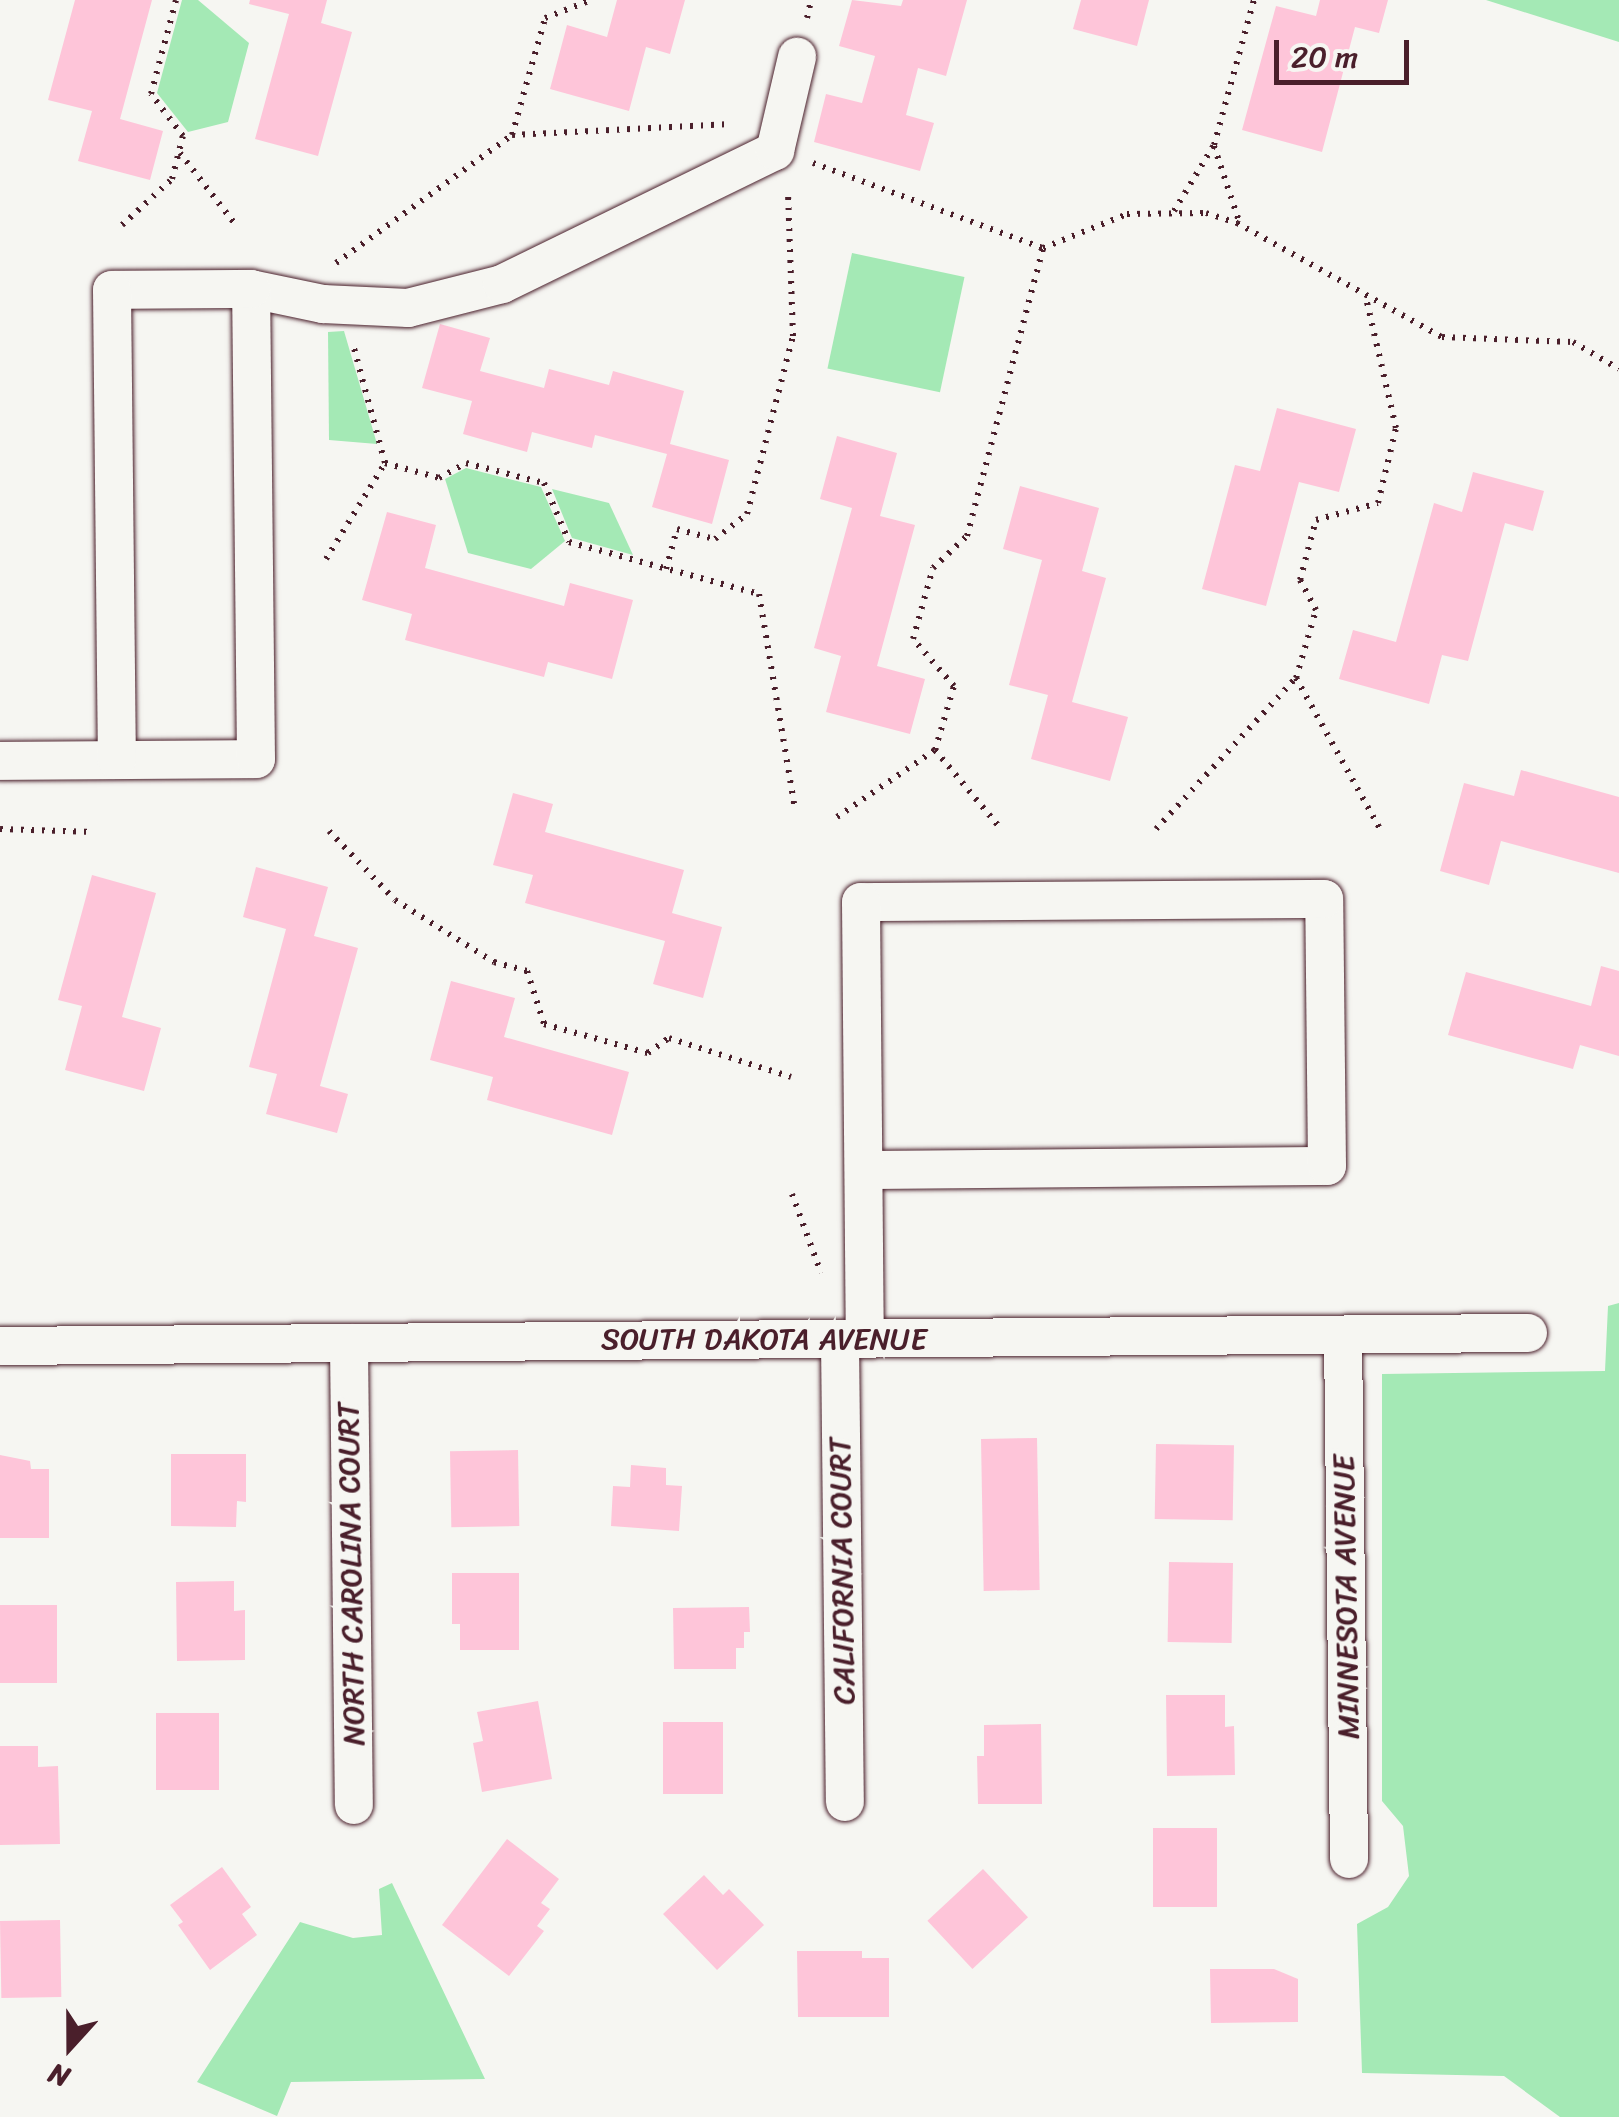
<!DOCTYPE html>
<style>
body{margin:0}
#map{position:relative;width:1619px;height:2117px;overflow:hidden;background:#f6f6f2;font-family:Sriracha,sans-serif}
div>[style]{position:absolute}
.green>*{inset:0;background:#a4e9b5;transform-origin:0 0}
.building>*{inset:0;background:#fec5d9;transform-origin:0 0}
.path>*{height:6px;margin-top:-3px;transform-origin:0;background:repeating-linear-gradient(90deg,#4a1f2b 0 2.5px,transparent 0 10.5px)}
.roads{filter:drop-shadow(0 0 2px #4a1f2b) drop-shadow(0 0 2px #4a1f2b)}
.street>*{height:38px;margin:-19px;padding:0 19px;transform-origin:19px;border-radius:19px;background:#f6f6f2}
span{translate:-50% -50%;white-space:nowrap;text-align:center;line-height:1.15;-webkit-text-stroke:9px #f6f6f2;paint-order:stroke}
.street-label{font-size:30px;color:#4a1f2b}
.north{position:absolute;left:20px;top:1997px;width:100px;height:100px;-webkit-text-stroke:8px #f6f6f2;paint-order:stroke;rotate:201deg;font-size:28px;font-weight:700;line-height:40px;text-align:center;color:#4a1f2b}
.north::after{content:'';display:block;margin:auto;width:35px;height:45px;background:#4a1f2b;clip-path:polygon(50% 0,100% 100%,50% 72%,0 100%)}
.scale{position:absolute;left:1274px;top:40px;width:135px;height:45px;box-sizing:border-box;border:5px solid #4a1f2b;border-top:0;padding-left:12px;font-size:30px;line-height:35px;white-space:nowrap;color:#4a1f2b;-webkit-text-stroke:8px #f6f6f2;paint-order:stroke}
</style>
<div id="map">
<div class="green">
<div style="clip-path:polygon(182px 0,198px 0,249px 43px,228px 122px,188px 132px,157px 93px)"></div>
<div style="clip-path:polygon(1486px 0,1619px 0,1619px 42px)"></div>
<div style="left:852px;top:253px;width:115px;height:118px;rotate:12deg"></div>
<div style="clip-path:polygon(344px 331px,377px 444px,329px 440px,328px 332px)"></div>
<div style="clip-path:polygon(466px 468px,541px 487px,565px 541px,531px 569px,468px 553px,445px 479px)"></div>
<div style="clip-path:polygon(552px 489px,609px 503px,633px 555px,572px 538px)"></div>
<div style="clip-path:polygon(1619px 1303px,1619px 2117px,1560px 2117px,1504px 2076px,1362px 2073px,1357px 1924px,1388px 1907px,1409px 1876px,1403px 1826px,1382px 1801px,1382px 1374px,1605px 1371px,1608px 1306px)"></div>
<div style="clip-path:polygon(392px 1883px,485px 2079px,291px 2082px,277px 2116px,197px 2082px,300px 1922px,353px 1938px,382px 1935px,379px 1889px)"></div>
</div>
<div class="building">
<div style="clip-path:polygon(75px 0,152px 0,120px 119px,163px 131px,150px 180px,78px 161px,92px 111px,48px 100px)"></div>
<div style="clip-path:polygon(250px 0,327px 0,321px 23px,352px 32px,318px 156px,255px 139px,289px 14px,249px 4px)"></div>
<div style="clip-path:polygon(617px 0,685px 0,670px 54px,646px 47px,629px 111px,550px 89px,567px 25px,607px 37px)"></div>
<div style="clip-path:polygon(852px 0,901px 6px,903px 0,967px 0,946px 76px,918px 68px,906px 115px,934px 123px,920px 171px,814px 142px,826px 94px,862px 103px,875px 56px,839px 46px)"></div>
<div style="clip-path:polygon(1081px 0,1149px 0,1137px 46px,1073px 29px)"></div>
<div style="clip-path:polygon(1320px 0,1388px 0,1379px 33px,1355px 27px,1322px 152px,1242px 130px,1276px 6px,1316px 16px)"></div>
<div style="clip-path:polygon(440px 324px,490px 338px,480px 371px,544px 388px,549px 369px,609px 385px,613px 371px,684px 391px,670px 444px,729px 460px,712px 524px,652px 507px,667px 454px,595px 435px,592px 448px,532px 432px,527px 452px,463px 434px,472px 401px,422px 388px)"></div>
<div style="clip-path:polygon(1277px 408px,1356px 429px,1339px 492px,1299px 482px,1266px 606px,1202px 589px,1235px 465px,1260px 471px)"></div>
<div style="clip-path:polygon(837px 436px,897px 453px,880px 516px,915px 525px,877px 666px,925px 679px,910px 734px,826px 712px,841px 656px,814px 648px,852px 508px,820px 499px)"></div>
<div style="clip-path:polygon(1473px 472px,1544px 491px,1533px 531px,1505px 523px,1468px 661px,1442px 655px,1429px 704px,1339px 679px,1353px 630px,1396px 642px,1434px 503px,1462px 512px)"></div>
<div style="clip-path:polygon(1020px 486px,1099px 508px,1082px 571px,1106px 578px,1072px 702px,1128px 717px,1110px 781px,1031px 759px,1048px 695px,1009px 685px,1042px 560px,1003px 549px)"></div>
<div style="clip-path:polygon(387px 512px,436px 525px,425px 568px,564px 606px,570px 583px,633px 600px,612px 679px,548px 662px,544px 677px,405px 640px,412px 614px,362px 600px)"></div>
<div style="clip-path:polygon(1521px 770px,1619px 797px,1619px 873px,1501px 841px,1489px 885px,1440px 871px,1464px 783px,1514px 796px)"></div>
<div style="clip-path:polygon(513px 793px,553px 804px,545px 832px,684px 870px,672px 913px,722px 927px,703px 998px,653px 984px,665px 941px,525px 903px,533px 875px,493px 865px)"></div>
<div style="clip-path:polygon(256px 867px,328px 887px,314px 936px,358px 948px,320px 1086px,348px 1094px,337px 1133px,266px 1114px,277px 1074px,249px 1067px,286px 929px,243px 917px)"></div>
<div style="clip-path:polygon(92px 875px,156px 893px,122px 1017px,161px 1028px,144px 1091px,65px 1070px,82px 1006px,58px 1000px)"></div>
<div style="clip-path:polygon(1601px 966px,1619px 971px,1619px 1056px,1580px 1045px,1573px 1069px,1448px 1035px,1466px 972px,1591px 1006px)"></div>
<div style="clip-path:polygon(451px 981px,515px 998px,504px 1037px,629px 1072px,612px 1135px,487px 1100px,493px 1077px,430px 1060px)"></div>
<div style="left:1037px;top:1438px;width:152px;height:56px;rotate:89deg"></div>
<div style="left:1156px;top:1444px;width:78px;height:75px;rotate:1deg"></div>
<div style="left:518px;top:1450px;width:76px;height:68px;rotate:89deg"></div>
<div style="clip-path:polygon(171px 1454px,246px 1454px,246px 1502px,237px 1501px,236px 1527px,171px 1526px)"></div>
<div style="clip-path:polygon(0 1455px,30px 1461px,31px 1469px,49px 1469px,49px 1538px,0 1538px)"></div>
<div style="clip-path:polygon(631px 1465px,666px 1468px,666px 1485px,682px 1486px,679px 1531px,611px 1526px,613px 1486px,630px 1487px)"></div>
<div style="left:1169px;top:1562px;width:64px;height:80px;rotate:1deg"></div>
<div style="clip-path:polygon(452px 1573px,519px 1573px,519px 1650px,460px 1650px,460px 1624px,452px 1624px)"></div>
<div style="clip-path:polygon(234px 1581px,234px 1611px,245px 1610px,245px 1660px,177px 1661px,176px 1582px)"></div>
<div style="left:57px;top:1605px;width:78px;height:57px;rotate:90deg"></div>
<div style="clip-path:polygon(749px 1607px,750px 1632px,744px 1632px,744px 1648px,736px 1648px,736px 1669px,674px 1669px,673px 1608px)"></div>
<div style="clip-path:polygon(1166px 1695px,1225px 1695px,1225px 1727px,1234px 1726px,1235px 1775px,1167px 1776px)"></div>
<div style="clip-path:polygon(538px 1701px,552px 1779px,482px 1792px,473px 1743px,483px 1741px,477px 1712px)"></div>
<div style="left:156px;top:1713px;width:63px;height:77px"></div>
<div style="left:663px;top:1722px;width:60px;height:72px"></div>
<div style="clip-path:polygon(1041px 1724px,1042px 1804px,978px 1804px,977px 1756px,984px 1756px,984px 1725px)"></div>
<div style="clip-path:polygon(0 1746px,38px 1746px,38px 1767px,58px 1766px,60px 1844px,0 1845px)"></div>
<div style="left:1153px;top:1828px;width:64px;height:79px"></div>
<div style="clip-path:polygon(507px 1839px,559px 1879px,541px 1903px,550px 1909px,537px 1926px,544px 1931px,509px 1976px,442px 1925px)"></div>
<div style="clip-path:polygon(222px 1867px,251px 1907px,242px 1914px,257px 1935px,210px 1970px,178px 1925px,183px 1922px,170px 1905px)"></div>
<div style="left:983px;top:1869px;width:66px;height:76px;rotate:47deg"></div>
<div style="clip-path:polygon(704px 1875px,723px 1895px,729px 1889px,764px 1925px,717px 1970px,663px 1914px)"></div>
<div style="left:60px;top:1920px;width:77px;height:60px;rotate:89deg"></div>
<div style="clip-path:polygon(797px 1951px,862px 1951px,862px 1958px,889px 1958px,889px 2017px,798px 2017px)"></div>
<div style="clip-path:polygon(1210px 1969px,1274px 1969px,1298px 1979px,1298px 2022px,1211px 2023px)"></div>
</div>
<div class="path">
<div style="left:807px;top:18px;width:18px;rotate:-77deg"></div>
<div style="left:512px;top:135px;width:122px;rotate:-74.2deg"></div>
<div style="left:545px;top:18px;width:49px;rotate:-21.4deg"></div>
<div style="left:1214px;top:146px;width:82px;rotate:71.6deg"></div>
<div style="left:180px;top:153px;width:90px;rotate:52.2deg"></div>
<div style="left:813px;top:163px;width:245px;rotate:20.3deg"></div>
<div style="left:1043px;top:248px;width:91px;rotate:-22deg"></div>
<div style="left:1127px;top:214px;width:79px;rotate:-0.7deg"></div>
<div style="left:1206px;top:213px;width:33px;rotate:18deg"></div>
<div style="left:1237px;top:223px;width:235px;rotate:29.1deg"></div>
<div style="left:1442px;top:337px;width:131px;rotate:2.2deg"></div>
<div style="left:1573px;top:342px;width:53px;rotate:30.4deg"></div>
<div style="left:1174px;top:211px;width:77px;rotate:-58.8deg"></div>
<div style="left:1214px;top:145px;width:150px;rotate:-74.6deg"></div>
<div style="left:122px;top:225px;width:68px;rotate:-42.6deg"></div>
<div style="left:172px;top:179px;width:44px;rotate:-75.7deg"></div>
<div style="left:183px;top:136px;width:53px;rotate:-127.3deg"></div>
<div style="left:151px;top:94px;width:97px;rotate:-75.1deg"></div>
<div style="left:336px;top:263px;width:218px;rotate:-36deg"></div>
<div style="left:512px;top:135px;width:219px;rotate:-2.9deg"></div>
<div style="left:385px;top:463px;width:56px;rotate:15.5deg"></div>
<div style="left:439px;top:478px;width:31px;rotate:-29deg"></div>
<div style="left:466px;top:463px;width:81px;rotate:14.4deg"></div>
<div style="left:544px;top:483px;width:64px;rotate:67deg"></div>
<div style="left:569px;top:542px;width:197px;rotate:15.3deg"></div>
<div style="left:759px;top:594px;width:219px;rotate:80.5deg"></div>
<div style="left:326px;top:559px;width:113px;rotate:-58.4deg"></div>
<div style="left:385px;top:463px;width:123px;rotate:-105.1deg"></div>
<div style="left:666px;top:569px;width:41px;rotate:-74.6deg"></div>
<div style="left:677px;top:529px;width:39px;rotate:15deg"></div>
<div style="left:715px;top:539px;width:41px;rotate:-38deg"></div>
<div style="left:747px;top:514px;width:184px;rotate:-75.5deg"></div>
<div style="left:793px;top:336px;width:146px;rotate:-92deg"></div>
<div style="left:1296px;top:678px;width:171px;rotate:60.9deg"></div>
<div style="left:935px;top:750px;width:104px;rotate:50.1deg"></div>
<div style="left:837px;top:817px;width:119px;rotate:-34.4deg"></div>
<div style="left:935px;top:750px;width:67px;rotate:-73.5deg"></div>
<div style="left:954px;top:686px;width:62px;rotate:-131.1deg"></div>
<div style="left:913px;top:639px;width:74px;rotate:-74.3deg"></div>
<div style="left:933px;top:568px;width:47px;rotate:-43.3deg"></div>
<div style="left:967px;top:536px;width:298px;rotate:-75.2deg"></div>
<div style="left:0;top:829px;width:94px;rotate:1.8deg"></div>
<div style="left:1156px;top:829px;width:206px;rotate:-47.2deg"></div>
<div style="left:1296px;top:678px;width:71px;rotate:-73.6deg"></div>
<div style="left:1316px;top:610px;width:34px;rotate:-118deg"></div>
<div style="left:1300px;top:580px;width:62px;rotate:-75.1deg"></div>
<div style="left:1316px;top:520px;width:64px;rotate:-15.3deg"></div>
<div style="left:1378px;top:503px;width:77px;rotate:-76.5deg"></div>
<div style="left:1396px;top:428px;width:133px;rotate:-103deg"></div>
<div style="left:329px;top:831px;width:95px;rotate:46.3deg"></div>
<div style="left:395px;top:900px;width:117px;rotate:32.1deg"></div>
<div style="left:494px;top:962px;width:34px;rotate:15deg"></div>
<div style="left:527px;top:971px;width:56px;rotate:72.2deg"></div>
<div style="left:544px;top:1024px;width:108px;rotate:15.6deg"></div>
<div style="left:648px;top:1053px;width:26px;rotate:-36deg"></div>
<div style="left:669px;top:1038px;width:128px;rotate:17.7deg"></div>
<div style="left:792px;top:1194px;width:84px;rotate:69.8deg"></div>
</div>
<div class="roads">
<div class="street">
<div style="left:251px;top:289px;width:74px;rotate:11.8deg"></div>
<div style="left:323px;top:304px;width:85px;rotate:2.7deg"></div>
<div style="left:408px;top:308px;width:97px;rotate:-14.3deg"></div>
<div style="left:502px;top:284px;width:304px;rotate:-26deg"></div>
<div style="left:775px;top:151px;width:97px;rotate:-76.8deg"></div>
<div style="left:0;top:761px;width:256px;rotate:-0.4deg"></div>
<div style="left:256px;top:759px;width:470px;rotate:-90.6deg"></div>
<div style="left:251px;top:289px;width:139px;rotate:179.6deg"></div>
<div style="left:112px;top:290px;width:470px;rotate:89.4deg"></div>
<div style="left:864px;top:1170px;width:463px;rotate:-0.5deg"></div>
<div style="left:1327px;top:1166px;width:267px;rotate:-90.6deg"></div>
<div style="left:1324px;top:899px;width:463px;rotate:179.6deg"></div>
<div style="left:861px;top:902px;width:437px;rotate:89.5deg"></div>
<div style="left:1343px;top:1335px;width:524px;rotate:89.34deg"></div>
<div style="left:840px;top:1339px;width:463px;rotate:89.4deg"></div>
<div style="left:349px;top:1343px;width:462px;rotate:89.4deg"></div>
<div style="left:0;top:1346px;width:1528px;rotate:-0.49deg"></div>
</div>
</div>
<div class="street-label">
<span style="left:764px;top:1339px">SOUTH DAKOTA AVENUE</span>
<span style="left:842px;top:1571px;rotate:-91deg">CALIFORNIA COURT</span>
<span style="left:351px;top:1574px;rotate:-91deg">NORTH CAROLINA COURT</span>
<span style="left:1346px;top:1597px;rotate:-91deg">MINNESOTA AVENUE</span>
</div>
<div class="north">N</div>
<div class="scale">20 m</div>
</div>
